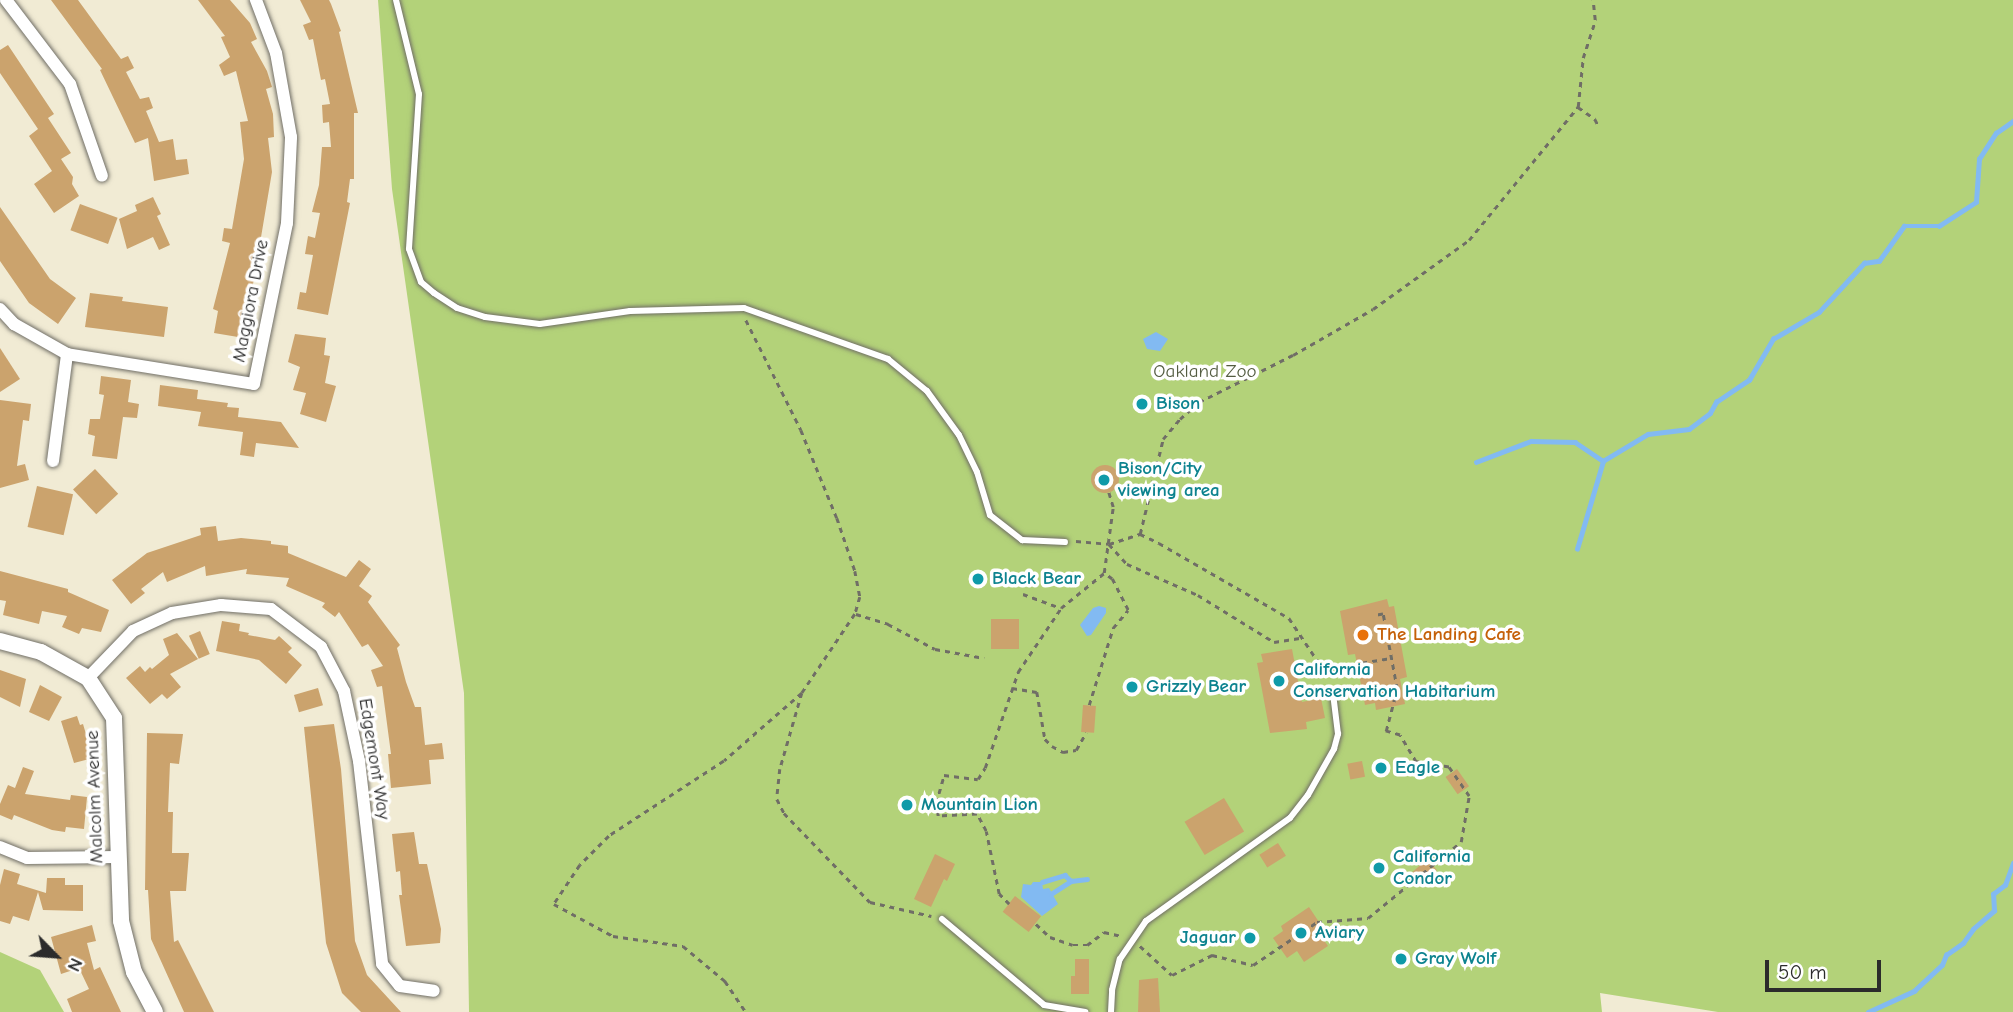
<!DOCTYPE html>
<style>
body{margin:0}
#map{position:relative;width:2013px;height:1012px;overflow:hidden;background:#f1ebd4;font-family:"Comic Neue",sans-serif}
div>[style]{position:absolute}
.green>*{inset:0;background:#b3d279}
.water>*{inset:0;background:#82baf2}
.stream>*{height:4.5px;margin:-2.25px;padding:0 2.25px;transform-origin:2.25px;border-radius:2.25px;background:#82baf2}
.building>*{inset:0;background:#cba36d;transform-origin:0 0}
.round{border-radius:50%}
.path>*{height:2.5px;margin-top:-1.25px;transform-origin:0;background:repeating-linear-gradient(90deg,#706e66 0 5px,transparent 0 10px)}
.roads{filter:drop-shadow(0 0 2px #706e66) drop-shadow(0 0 2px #706e66)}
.service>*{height:6px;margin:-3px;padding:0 3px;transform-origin:3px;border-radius:3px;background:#fff}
.minor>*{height:12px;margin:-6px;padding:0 6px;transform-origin:6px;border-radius:6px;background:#fff}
.tertiary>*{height:16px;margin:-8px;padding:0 8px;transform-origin:8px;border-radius:8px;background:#fff}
.dots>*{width:19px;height:19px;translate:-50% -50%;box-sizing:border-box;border:4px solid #fff;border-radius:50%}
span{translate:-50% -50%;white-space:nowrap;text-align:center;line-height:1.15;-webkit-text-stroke:7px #fff;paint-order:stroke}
.street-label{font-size:19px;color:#2b2b2b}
.park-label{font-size:19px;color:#545d42}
.culture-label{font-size:19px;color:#0d838f;font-weight:700}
.left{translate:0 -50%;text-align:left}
.right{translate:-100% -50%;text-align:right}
.food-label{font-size:19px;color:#c56008;font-weight:700}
.north{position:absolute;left:21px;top:921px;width:70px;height:70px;-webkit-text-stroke:5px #fff;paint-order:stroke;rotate:115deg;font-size:19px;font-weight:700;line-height:28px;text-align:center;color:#2b2b2b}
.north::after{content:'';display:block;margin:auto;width:24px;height:32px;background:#2b2b2b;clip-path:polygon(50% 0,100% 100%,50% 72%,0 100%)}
.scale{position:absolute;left:1765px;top:960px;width:116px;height:32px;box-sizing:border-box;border:4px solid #2b2b2b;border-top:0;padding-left:9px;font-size:21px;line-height:24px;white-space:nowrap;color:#2b2b2b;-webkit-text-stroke:5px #fff;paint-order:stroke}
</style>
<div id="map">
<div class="green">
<div style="clip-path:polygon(378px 0,2013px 0,2013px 1012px,1718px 1012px,1600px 993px,1602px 1012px,469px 1012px,464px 693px,392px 189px)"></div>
<div style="clip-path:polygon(0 952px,40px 970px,64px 1012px,0 1012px)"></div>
</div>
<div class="water">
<div style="clip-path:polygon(1156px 332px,1168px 339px,1160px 351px,1147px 349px,1143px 339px)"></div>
<div style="clip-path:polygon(1099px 606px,1106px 608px,1106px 613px,1091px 635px,1087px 636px,1080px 625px,1093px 608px)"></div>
<div style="clip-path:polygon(1033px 882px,1042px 882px,1043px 889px,1049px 888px,1058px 904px,1042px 916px,1021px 897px,1023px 884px,1031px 885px)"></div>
</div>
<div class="stream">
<div style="left:1476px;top:462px;width:59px;rotate:-20.9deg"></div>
<div style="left:1531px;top:441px;width:44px;rotate:1.3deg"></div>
<div style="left:1575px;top:442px;width:34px;rotate:34deg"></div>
<div style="left:1603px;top:461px;width:52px;rotate:-31deg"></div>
<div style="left:1648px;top:434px;width:41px;rotate:-7deg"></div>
<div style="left:1689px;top:429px;width:26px;rotate:-37deg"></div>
<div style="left:1710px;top:413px;width:13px;rotate:-61deg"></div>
<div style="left:1716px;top:402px;width:40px;rotate:-34deg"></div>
<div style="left:1749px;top:380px;width:48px;rotate:-59.7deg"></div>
<div style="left:1773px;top:339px;width:53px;rotate:-30.4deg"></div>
<div style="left:1819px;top:312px;width:67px;rotate:-47.4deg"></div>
<div style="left:1864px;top:263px;width:15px;rotate:-8deg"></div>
<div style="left:1879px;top:261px;width:43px;rotate:-54.5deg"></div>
<div style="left:1904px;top:226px;width:35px"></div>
<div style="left:1939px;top:226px;width:44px;rotate:-33deg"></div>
<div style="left:1976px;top:202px;width:43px;rotate:-86deg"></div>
<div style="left:1979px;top:159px;width:31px;rotate:-57deg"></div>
<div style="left:1996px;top:133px;width:21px;rotate:-35deg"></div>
<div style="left:1577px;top:549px;width:92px;rotate:-73.5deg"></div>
<div style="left:1042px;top:882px;width:24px;rotate:-17deg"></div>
<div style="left:1065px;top:875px;width:8px;rotate:45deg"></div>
<div style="left:1051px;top:894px;width:24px;rotate:-33deg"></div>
<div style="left:1071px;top:881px;width:16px;rotate:-7deg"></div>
<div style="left:1868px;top:1012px;width:51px;rotate:-24.5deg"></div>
<div style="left:1914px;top:991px;width:38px;rotate:-43deg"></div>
<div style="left:1942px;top:965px;width:11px;rotate:-68deg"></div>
<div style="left:1946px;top:955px;width:21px;rotate:-35deg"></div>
<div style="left:1963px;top:943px;width:17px;rotate:-54deg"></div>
<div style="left:1973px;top:929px;width:28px;rotate:-41deg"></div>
<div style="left:1994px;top:911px;width:17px;rotate:-93deg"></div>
<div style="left:1993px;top:894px;width:15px;rotate:-37deg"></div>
<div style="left:2005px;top:885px;width:23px;rotate:-70deg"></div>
</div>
<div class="building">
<div style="clip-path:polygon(51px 0,78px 0,121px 59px,128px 56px,134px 68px,126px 72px,140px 99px,149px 97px,153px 108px,146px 111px,159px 142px,173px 139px,176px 160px,187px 159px,189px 174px,154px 181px,148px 138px,135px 143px,100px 70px,102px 69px)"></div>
<div style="clip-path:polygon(198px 0,230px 0,250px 23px,257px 39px,251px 42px,267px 71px,272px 87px,266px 89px,273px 114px,274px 137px,268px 138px,272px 172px,244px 338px,214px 333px,218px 311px,213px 309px,230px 243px,222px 241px,224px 228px,232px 229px,244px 159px,240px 122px,248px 121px,236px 71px,224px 76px,219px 65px,230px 57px,221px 37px,225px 36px)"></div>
<div style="clip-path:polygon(300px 0,329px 0,331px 4px,341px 31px,339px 32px,358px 113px,354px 113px,354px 179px,350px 179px,347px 202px,350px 203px,328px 315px,297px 309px,300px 292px,306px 293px,313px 255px,305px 254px,308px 236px,315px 238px,320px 213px,312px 212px,319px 185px,322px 147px,331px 147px,329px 122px,323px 123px,322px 105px,330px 104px,325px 79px,321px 80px,313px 39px,309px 40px,303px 25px,311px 22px)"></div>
<div style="clip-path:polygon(8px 45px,54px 114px,48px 118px,71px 153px,61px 159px,73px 177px,72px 184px,79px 196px,54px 213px,34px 184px,52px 171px,29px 136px,38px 129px,0 73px,0 50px)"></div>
<div style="clip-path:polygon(153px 197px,161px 214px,157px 216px,170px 245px,159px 250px,153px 237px,127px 249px,119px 219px,137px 211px,135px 205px)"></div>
<div style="left:80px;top:204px;width:40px;height:28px;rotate:20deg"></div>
<div style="clip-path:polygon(0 207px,50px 279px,76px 298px,58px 324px,29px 303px,0 261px)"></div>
<div style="clip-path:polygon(90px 293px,123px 297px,122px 301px,168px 307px,164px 337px,85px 327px)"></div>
<div style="clip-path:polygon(295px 334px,326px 338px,324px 355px,330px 356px,325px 383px,336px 386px,326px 422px,300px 414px,306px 393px,293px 390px,300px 367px,288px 362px)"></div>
<div style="clip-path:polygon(0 348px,20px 379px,0 392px)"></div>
<div style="clip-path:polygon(101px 376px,131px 380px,128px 402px,139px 404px,137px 418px,123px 417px,117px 459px,92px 456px,95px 436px,88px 434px,90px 419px,100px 419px,104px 395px,99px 394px)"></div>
<div style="clip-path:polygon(160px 385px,198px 390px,197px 399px,228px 403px,227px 407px,239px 408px,238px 417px,281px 422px,299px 448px,256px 443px,254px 457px,240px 455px,243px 432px,198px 426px,201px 412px,158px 406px)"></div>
<div style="clip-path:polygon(0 400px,31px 404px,29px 421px,23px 420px,17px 466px,25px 464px,29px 480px,0 488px)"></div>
<div class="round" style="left:1091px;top:465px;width:28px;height:28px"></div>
<div style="left:95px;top:469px;width:34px;height:30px;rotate:47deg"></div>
<div style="left:37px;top:486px;width:37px;height:42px;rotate:13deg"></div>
<div style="clip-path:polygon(216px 526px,218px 541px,241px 538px,271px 541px,271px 544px,288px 546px,288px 553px,346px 577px,359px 560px,371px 569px,359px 586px,372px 596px,368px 602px,400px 645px,397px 648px,406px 682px,415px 707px,421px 707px,425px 745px,442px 743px,444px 759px,429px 760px,431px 784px,391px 788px,388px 754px,391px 754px,382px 686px,377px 687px,371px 670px,383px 666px,368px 644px,362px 647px,339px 612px,335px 617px,322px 607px,325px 603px,286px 586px,289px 578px,246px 574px,247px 569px,206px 576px,205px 566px,167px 582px,163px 572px,141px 589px,145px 593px,131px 604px,112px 580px,147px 553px,201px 535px,200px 528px)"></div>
<div style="clip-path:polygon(0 571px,68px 589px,68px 592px,109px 610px,101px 632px,82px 628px,79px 634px,62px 627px,67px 616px,42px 611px,39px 624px,3px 615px,6px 601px,0 600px)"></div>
<div style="clip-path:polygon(1387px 599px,1389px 607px,1394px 606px,1407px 677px,1400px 679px,1405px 704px,1376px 710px,1375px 703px,1365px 705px,1355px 654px,1348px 655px,1340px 611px)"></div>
<div style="left:991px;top:619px;width:28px;height:30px"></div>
<div style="clip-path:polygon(222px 621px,240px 624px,239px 631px,249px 633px,248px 635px,275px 640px,279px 636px,292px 648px,288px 652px,302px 665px,286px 684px,259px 660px,216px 651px)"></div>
<div style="left:200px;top:631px;width:25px;height:12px;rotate:67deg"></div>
<div style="clip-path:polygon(177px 633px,198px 659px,170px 674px,181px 687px,167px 699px,162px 694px,150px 704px,126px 678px,140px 666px,145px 672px,150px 667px,152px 669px,169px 655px,163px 639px)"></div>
<div style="clip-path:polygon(1292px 649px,1302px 702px,1321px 698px,1325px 718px,1306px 722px,1307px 729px,1270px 733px,1257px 663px,1263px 662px,1261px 654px)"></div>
<div style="clip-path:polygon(0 670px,26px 679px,20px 707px,0 697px)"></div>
<div style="clip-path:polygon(40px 685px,62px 697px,49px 721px,29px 712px)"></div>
<div style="left:318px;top:688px;width:18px;height:25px;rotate:74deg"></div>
<div style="left:1083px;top:705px;width:13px;height:27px;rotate:4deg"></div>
<div style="clip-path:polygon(77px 716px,80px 725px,83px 724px,93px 758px,74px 763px,61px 721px)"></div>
<div style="clip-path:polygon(334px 724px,341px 769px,355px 941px,367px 975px,401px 1012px,361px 1012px,342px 993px,326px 943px,304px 727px)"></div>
<div style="clip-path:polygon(147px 733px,183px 734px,179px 764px,170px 763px,168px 812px,173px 812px,172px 853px,189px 853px,186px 891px,170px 891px,174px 942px,178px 940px,214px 1012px,184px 1012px,151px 939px,148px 890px,145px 890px)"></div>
<div style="left:1362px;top:761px;width:16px;height:15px;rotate:79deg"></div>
<div style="clip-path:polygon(23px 767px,34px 771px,25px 794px,70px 800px,71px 795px,87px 797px,84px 829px,66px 827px,65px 832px,52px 830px,14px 815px,12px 820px,0 815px,0 804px,8px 785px,15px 788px)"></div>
<div style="left:1457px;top:769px;width:21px;height:14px;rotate:55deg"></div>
<div style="left:1224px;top:798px;width:39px;height:46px;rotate:59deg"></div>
<div style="clip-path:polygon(414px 832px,419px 864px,427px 864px,441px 929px,440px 943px,406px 946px,399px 895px,402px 895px,400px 871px,396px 872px,392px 834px)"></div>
<div style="left:1278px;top:843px;width:15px;height:22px;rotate:58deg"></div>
<div style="clip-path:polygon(935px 854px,955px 864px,947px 881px,944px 879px,931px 907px,914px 899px)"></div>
<div style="left:1427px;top:859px;width:15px;height:21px;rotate:48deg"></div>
<div style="clip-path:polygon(4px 869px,20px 874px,17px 884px,46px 893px,47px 878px,65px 878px,65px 885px,83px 885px,83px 911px,43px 910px,38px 892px,29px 921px,13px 916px,10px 924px,0 921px,0 885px)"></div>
<div style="left:1015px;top:896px;width:33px;height:20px;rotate:38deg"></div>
<div style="clip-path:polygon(1309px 907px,1325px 931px,1320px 935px,1328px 946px,1304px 962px,1297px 951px,1287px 958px,1273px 938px,1283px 931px,1281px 926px)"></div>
<div style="clip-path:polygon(92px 925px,96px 941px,87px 943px,94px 970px,100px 967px,121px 1012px,72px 1012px,67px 999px,89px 989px,79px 968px,61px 974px,51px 937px)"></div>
<div style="clip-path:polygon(1075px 959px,1089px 959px,1089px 994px,1071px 994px,1071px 976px,1075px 976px)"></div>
<div style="clip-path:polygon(1158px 978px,1160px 1012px,1138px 1012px,1139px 980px)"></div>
</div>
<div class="path">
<div style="left:1578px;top:107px;width:21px;rotate:35deg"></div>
<div style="left:1595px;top:119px;width:9px;rotate:63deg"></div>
<div style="left:746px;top:320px;width:123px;rotate:63.4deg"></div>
<div style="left:801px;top:430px;width:95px;rotate:67.8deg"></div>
<div style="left:837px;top:518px;width:56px;rotate:71.2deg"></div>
<div style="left:855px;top:571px;width:26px;rotate:79deg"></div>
<div style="left:860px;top:597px;width:18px;rotate:106deg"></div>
<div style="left:855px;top:614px;width:95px;rotate:123.9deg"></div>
<div style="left:802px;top:693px;width:103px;rotate:138.9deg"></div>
<div style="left:724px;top:761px;width:137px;rotate:146.9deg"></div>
<div style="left:609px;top:836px;width:41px;rotate:135deg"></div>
<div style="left:580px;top:865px;width:47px;rotate:123.7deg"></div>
<div style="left:554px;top:904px;width:67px;rotate:28.5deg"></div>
<div style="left:613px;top:936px;width:71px;rotate:8.1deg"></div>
<div style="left:683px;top:946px;width:55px;rotate:39.8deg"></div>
<div style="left:725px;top:981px;width:37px;rotate:56deg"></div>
<div style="left:1140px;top:534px;width:98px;rotate:-76.4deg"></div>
<div style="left:1163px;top:439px;width:26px;rotate:-50deg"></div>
<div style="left:1180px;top:419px;width:25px;rotate:-42deg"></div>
<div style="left:1199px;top:402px;width:105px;rotate:-26.6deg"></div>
<div style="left:1293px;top:355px;width:92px;rotate:-29.9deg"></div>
<div style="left:1373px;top:309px;width:118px;rotate:-35.7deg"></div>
<div style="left:1469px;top:240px;width:172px;rotate:-50.7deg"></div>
<div style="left:1578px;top:107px;width:49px;rotate:-84.2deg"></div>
<div style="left:1583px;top:58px;width:40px;rotate:-72deg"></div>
<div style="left:1595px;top:20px;width:20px;rotate:-96deg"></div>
<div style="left:1076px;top:541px;width:33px;rotate:5deg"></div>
<div style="left:1109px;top:544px;width:33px;rotate:-18deg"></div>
<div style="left:1140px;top:534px;width:21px;rotate:25deg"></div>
<div style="left:1159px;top:543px;width:150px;rotate:30deg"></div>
<div style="left:1289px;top:618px;width:61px;rotate:56.3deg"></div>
<div style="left:1323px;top:669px;width:69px;rotate:-9.2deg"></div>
<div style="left:1109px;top:544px;width:27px;rotate:48deg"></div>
<div style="left:1127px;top:564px;width:77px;rotate:23.6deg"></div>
<div style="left:1198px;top:595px;width:89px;rotate:31.7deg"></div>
<div style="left:1274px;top:642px;width:26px;rotate:-9deg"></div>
<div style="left:1023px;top:594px;width:40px;rotate:20.2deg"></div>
<div style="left:856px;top:614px;width:34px;rotate:17deg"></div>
<div style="left:888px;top:624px;width:53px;rotate:28deg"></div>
<div style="left:935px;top:649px;width:50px;rotate:10.4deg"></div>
<div style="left:1012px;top:688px;width:25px;rotate:9deg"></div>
<div style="left:1037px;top:692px;width:48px;rotate:80.3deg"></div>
<div style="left:1045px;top:739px;width:10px;rotate:45deg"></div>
<div style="left:1052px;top:746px;width:13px;rotate:29deg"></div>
<div style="left:1063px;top:752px;width:13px;rotate:-9deg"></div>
<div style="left:1076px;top:750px;width:20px;rotate:-60deg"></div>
<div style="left:802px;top:693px;width:79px;rotate:106.1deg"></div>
<div style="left:780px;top:769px;width:30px;rotate:96deg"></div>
<div style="left:777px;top:799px;width:16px;rotate:63deg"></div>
<div style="left:784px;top:813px;width:124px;rotate:46deg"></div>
<div style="left:870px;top:902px;width:63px;rotate:12.9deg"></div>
<div style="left:1089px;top:705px;width:81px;rotate:-72.7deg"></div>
<div style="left:1113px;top:628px;width:23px;rotate:-50deg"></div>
<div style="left:1128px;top:610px;width:35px;rotate:-117deg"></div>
<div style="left:1112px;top:579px;width:10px;rotate:-143deg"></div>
<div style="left:1009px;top:904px;width:14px;rotate:-135deg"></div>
<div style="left:999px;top:894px;width:64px;rotate:-101.7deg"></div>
<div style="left:986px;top:831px;width:19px;rotate:-118deg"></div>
<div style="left:977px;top:814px;width:39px;rotate:177deg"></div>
<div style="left:938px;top:816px;width:13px;rotate:-99deg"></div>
<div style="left:936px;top:803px;width:29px;rotate:-74deg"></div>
<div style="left:944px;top:775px;width:34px;rotate:7deg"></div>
<div style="left:978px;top:779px;width:13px;rotate:-58deg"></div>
<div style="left:985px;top:768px;width:102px;rotate:-71deg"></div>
<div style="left:1018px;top:672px;width:77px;rotate:-56.1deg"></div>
<div style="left:1061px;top:608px;width:55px;rotate:-39.1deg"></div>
<div style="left:1104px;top:573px;width:67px;rotate:-82.2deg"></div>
<div style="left:1113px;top:507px;width:28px;rotate:-107deg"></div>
<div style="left:1036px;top:924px;width:19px;rotate:43deg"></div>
<div style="left:1050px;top:937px;width:24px;rotate:19deg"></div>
<div style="left:1073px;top:945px;width:14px"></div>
<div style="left:1087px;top:945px;width:21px;rotate:-37deg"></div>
<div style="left:1104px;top:932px;width:18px;rotate:13deg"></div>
<div style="left:1140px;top:946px;width:43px;rotate:42.2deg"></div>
<div style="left:1172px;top:975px;width:45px;rotate:-26.6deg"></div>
<div style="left:1212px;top:955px;width:42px;rotate:13.7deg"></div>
<div style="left:1253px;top:965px;width:77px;rotate:-33.9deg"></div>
<div style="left:1317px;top:922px;width:51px;rotate:-4.5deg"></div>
<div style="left:1368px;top:918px;width:120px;rotate:-39.3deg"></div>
<div style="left:1461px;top:842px;width:47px;rotate:-80.1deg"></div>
<div style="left:1469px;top:796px;width:35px;rotate:-125deg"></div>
<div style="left:1449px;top:767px;width:33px;rotate:-171deg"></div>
<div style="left:1416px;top:762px;width:31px;rotate:-121deg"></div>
<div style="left:1400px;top:735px;width:15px;rotate:-164deg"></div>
<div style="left:1386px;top:731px;width:43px;rotate:-75.3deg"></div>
<div style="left:1397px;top:689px;width:76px;rotate:-100.6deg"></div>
<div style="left:1383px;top:614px;width:6px;rotate:171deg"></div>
</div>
<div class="roads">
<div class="service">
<div style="left:396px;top:0;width:97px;rotate:76.3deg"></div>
<div style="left:419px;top:94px;width:155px;rotate:93.7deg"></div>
<div style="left:409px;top:249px;width:35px;rotate:70deg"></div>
<div style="left:421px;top:282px;width:17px;rotate:40deg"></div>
<div style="left:434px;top:293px;width:27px;rotate:33deg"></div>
<div style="left:457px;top:308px;width:29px;rotate:18deg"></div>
<div style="left:485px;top:317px;width:55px;rotate:7.3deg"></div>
<div style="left:540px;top:324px;width:91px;rotate:-8.2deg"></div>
<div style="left:630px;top:311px;width:114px;rotate:-1.5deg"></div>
<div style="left:744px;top:308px;width:153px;rotate:19.5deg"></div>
<div style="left:888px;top:359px;width:50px;rotate:39.4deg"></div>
<div style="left:927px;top:391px;width:54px;rotate:54deg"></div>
<div style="left:959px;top:435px;width:41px;rotate:64.1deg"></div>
<div style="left:977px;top:472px;width:45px;rotate:73.2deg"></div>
<div style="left:990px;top:515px;width:41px;rotate:38deg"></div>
<div style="left:1022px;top:540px;width:43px;rotate:2.7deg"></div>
<div style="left:942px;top:919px;width:133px;rotate:40.1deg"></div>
<div style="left:1044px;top:1005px;width:42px;rotate:9.7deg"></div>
<div style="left:1111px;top:1012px;width:22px;rotate:-87deg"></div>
<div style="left:1112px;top:990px;width:32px;rotate:-76deg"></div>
<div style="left:1120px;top:959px;width:46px;rotate:-55.6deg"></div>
<div style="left:1146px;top:921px;width:177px;rotate:-35.6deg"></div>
<div style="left:1290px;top:818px;width:29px;rotate:-52deg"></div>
<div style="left:1308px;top:795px;width:53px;rotate:-60.5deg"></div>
<div style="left:1334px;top:749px;width:16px;rotate:-75deg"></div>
<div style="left:1338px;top:734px;width:38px;rotate:-97deg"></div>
</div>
<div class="minor">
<div style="left:6px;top:0;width:106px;rotate:52.7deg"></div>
<div style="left:70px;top:84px;width:97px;rotate:70.8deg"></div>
<div style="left:0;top:309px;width:21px;rotate:47deg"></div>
<div style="left:14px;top:324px;width:61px;rotate:29.5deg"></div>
<div style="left:67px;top:354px;width:189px;rotate:9.1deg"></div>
<div style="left:254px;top:384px;width:164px;rotate:-78.4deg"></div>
<div style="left:287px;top:223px;width:86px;rotate:-87.3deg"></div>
<div style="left:291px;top:137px;width:85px;rotate:-100.1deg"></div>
<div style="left:276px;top:53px;width:57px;rotate:-110.7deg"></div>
<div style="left:53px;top:461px;width:108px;rotate:-82.5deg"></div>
<div style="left:88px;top:678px;width:65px;rotate:-46.2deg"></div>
<div style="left:133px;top:631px;width:43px;rotate:-24.8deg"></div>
<div style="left:172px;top:613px;width:50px;rotate:-9.3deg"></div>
<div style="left:221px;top:605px;width:50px;rotate:4.6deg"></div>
<div style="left:271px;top:609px;width:63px;rotate:37.2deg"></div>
<div style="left:321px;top:647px;width:50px;rotate:62.4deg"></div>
<div style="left:344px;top:691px;width:72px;rotate:77.9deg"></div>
<div style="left:359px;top:761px;width:204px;rotate:83.5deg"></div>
<div style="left:382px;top:964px;width:28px;rotate:51deg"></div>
<div style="left:400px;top:986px;width:34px;rotate:8deg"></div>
<div style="left:0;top:847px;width:29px;rotate:22deg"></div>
<div style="left:27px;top:858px;width:91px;rotate:-0.6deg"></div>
</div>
<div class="tertiary">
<div style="left:0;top:641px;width:42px;rotate:15deg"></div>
<div style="left:41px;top:652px;width:54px;rotate:29deg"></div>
<div style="left:88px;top:678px;width:48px;rotate:57deg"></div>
<div style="left:114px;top:718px;width:203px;rotate:88deg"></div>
<div style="left:121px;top:921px;width:53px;rotate:75.7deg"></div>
<div style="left:134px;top:972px;width:45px;rotate:62.3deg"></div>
</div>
</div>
<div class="dots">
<div style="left:1142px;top:404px;background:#0f9aa8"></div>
<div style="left:1104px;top:480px;background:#0f9aa8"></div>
<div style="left:978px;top:579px;background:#0f9aa8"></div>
<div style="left:1363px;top:635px;background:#e8710a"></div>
<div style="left:1279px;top:681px;background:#0f9aa8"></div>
<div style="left:1132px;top:687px;background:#0f9aa8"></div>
<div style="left:1381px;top:768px;background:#0f9aa8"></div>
<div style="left:907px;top:805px;background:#0f9aa8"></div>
<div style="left:1379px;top:868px;background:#0f9aa8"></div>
<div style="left:1301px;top:933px;background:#0f9aa8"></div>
<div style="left:1250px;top:938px;background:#0f9aa8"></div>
<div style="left:1401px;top:959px;background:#0f9aa8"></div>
</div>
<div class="street-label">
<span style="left:251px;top:301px;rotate:-79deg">Maggiora Drive</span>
<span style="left:374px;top:759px;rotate:81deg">Edgemont Way</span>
<span style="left:95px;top:797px;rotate:-92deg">Malcolm Avenue</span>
</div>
<div class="park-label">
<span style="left:1205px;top:372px">Oakland Zoo</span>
</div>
<div class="culture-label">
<span class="left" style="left:1156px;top:404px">Bison</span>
<span class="left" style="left:1118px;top:480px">Bison/City<br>viewing area</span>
<span class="left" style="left:992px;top:579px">Black Bear</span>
<span class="left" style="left:1293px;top:681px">California<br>Conservation Habitarium</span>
<span class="left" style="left:1146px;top:687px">Grizzly Bear</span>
<span class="left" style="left:1395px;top:768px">Eagle</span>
<span class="left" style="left:921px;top:805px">Mountain Lion</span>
<span class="left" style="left:1393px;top:868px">California<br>Condor</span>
<span class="left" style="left:1315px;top:933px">Aviary</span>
<span class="right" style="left:1236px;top:938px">Jaguar</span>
<span class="left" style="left:1415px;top:959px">Gray Wolf</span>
</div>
<div class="food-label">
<span class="left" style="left:1377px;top:635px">The Landing Cafe</span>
</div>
<div class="north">N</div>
<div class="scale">50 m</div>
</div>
